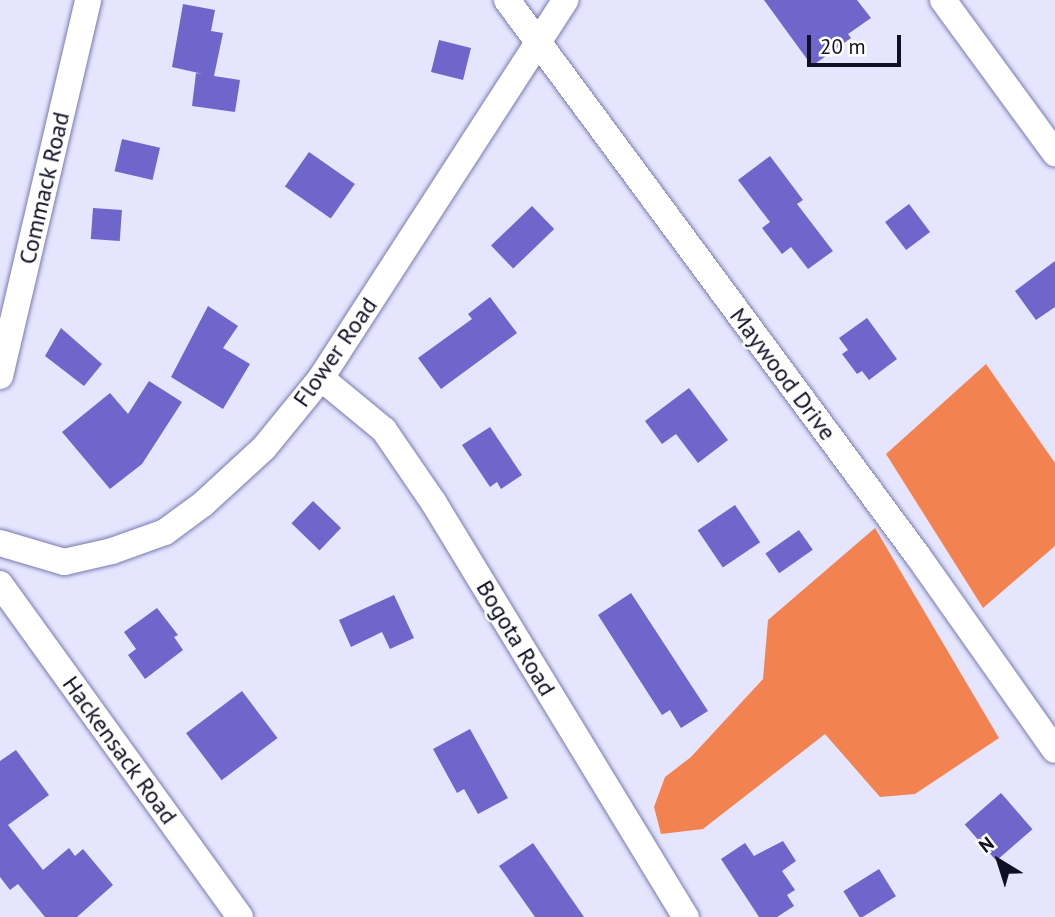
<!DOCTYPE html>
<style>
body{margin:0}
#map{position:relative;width:1055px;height:917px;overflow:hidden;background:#e5e6fe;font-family:"PT Sans",sans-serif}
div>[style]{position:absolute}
.forest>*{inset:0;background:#f28351}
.building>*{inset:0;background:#6e66ca;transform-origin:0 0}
.roads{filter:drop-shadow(0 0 2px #7a7ab0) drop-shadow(0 0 2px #7a7ab0)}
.street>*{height:26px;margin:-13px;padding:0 13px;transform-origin:13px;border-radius:13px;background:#fff}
span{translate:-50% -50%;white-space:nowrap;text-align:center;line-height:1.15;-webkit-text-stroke:5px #fff;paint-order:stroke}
.street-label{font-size:24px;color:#100f23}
.north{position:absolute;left:964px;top:826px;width:70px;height:70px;-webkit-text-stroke:5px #fff;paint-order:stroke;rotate:322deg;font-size:19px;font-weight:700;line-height:28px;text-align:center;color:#100f23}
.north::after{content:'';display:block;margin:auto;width:24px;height:32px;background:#100f23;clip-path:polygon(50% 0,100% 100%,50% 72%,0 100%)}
.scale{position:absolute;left:807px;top:35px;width:94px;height:32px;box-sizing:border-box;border:4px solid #100f23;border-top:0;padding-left:9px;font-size:21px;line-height:24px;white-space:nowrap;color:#100f23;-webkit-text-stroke:5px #fff;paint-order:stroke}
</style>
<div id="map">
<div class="forest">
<div style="clip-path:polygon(986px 364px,1055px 463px,1055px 546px,983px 608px,886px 454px)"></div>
<div style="clip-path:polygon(875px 528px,999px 738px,915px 794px,880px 797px,825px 734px,703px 829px,661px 834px,654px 807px,665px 777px,691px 757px,763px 679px,768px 620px)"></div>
</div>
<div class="building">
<div style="clip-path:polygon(764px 0,857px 0,871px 18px,848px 34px,851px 38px,812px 66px)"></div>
<div style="clip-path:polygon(183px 4px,215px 10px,211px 31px,223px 33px,214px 76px,240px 80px,235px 112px,192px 106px,196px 73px,203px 74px,172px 67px)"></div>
<div style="left:439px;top:40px;width:33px;height:33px;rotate:14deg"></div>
<div style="left:122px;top:139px;width:39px;height:33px;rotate:13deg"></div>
<div style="left:309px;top:152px;width:56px;height:42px;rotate:35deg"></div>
<div style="clip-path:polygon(770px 156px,803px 200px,797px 204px,833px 251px,808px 269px,791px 247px,782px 254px,762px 228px,770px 222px,738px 180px)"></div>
<div style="left:909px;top:204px;width:35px;height:30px;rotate:53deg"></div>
<div style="left:532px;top:206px;width:32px;height:57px;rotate:46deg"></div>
<div style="left:93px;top:208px;width:29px;height:31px;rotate:4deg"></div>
<div style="clip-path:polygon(1055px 261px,1055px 307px,1036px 320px,1015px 291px)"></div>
<div style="clip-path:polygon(490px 297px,517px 333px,441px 389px,418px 358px,472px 319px,468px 314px)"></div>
<div style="clip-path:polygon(208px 306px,238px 326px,223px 348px,250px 364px,223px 409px,171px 377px)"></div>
<div style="clip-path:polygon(867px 318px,897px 359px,869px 380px,862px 371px,857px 374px,842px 354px,848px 350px,839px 338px)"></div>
<div style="clip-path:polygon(61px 328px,102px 364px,84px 386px,45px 356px)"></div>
<div style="clip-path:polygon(149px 381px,182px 402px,142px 464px,110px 489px,62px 432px,110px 393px,128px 414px)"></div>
<div style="clip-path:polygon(689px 388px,728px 440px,698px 463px,676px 434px,662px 444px,645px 421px)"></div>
<div style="clip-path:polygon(490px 427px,522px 475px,501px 489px,497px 482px,490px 487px,462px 445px)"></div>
<div style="left:313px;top:501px;width:39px;height:31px;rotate:44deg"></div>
<div style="left:735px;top:505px;width:45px;height:45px;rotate:56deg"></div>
<div style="left:799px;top:530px;width:24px;height:41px;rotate:55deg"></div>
<div style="clip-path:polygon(631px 593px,708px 711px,681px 728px,670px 710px,662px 715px,598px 615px)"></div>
<div style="clip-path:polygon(394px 595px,414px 638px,390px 649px,382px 632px,351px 647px,339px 620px)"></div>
<div style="clip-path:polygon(157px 608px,178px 635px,174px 637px,183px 650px,145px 679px,128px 655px,136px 649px,124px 632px)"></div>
<div style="left:242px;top:691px;width:59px;height:70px;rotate:53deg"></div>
<div style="clip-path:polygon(470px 729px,508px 798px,478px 814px,464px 789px,457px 793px,433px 749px)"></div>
<div style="clip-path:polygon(16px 750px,49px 795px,8px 825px,43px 870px,69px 848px,75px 856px,83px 849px,113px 885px,77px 917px,45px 917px,18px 884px,10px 890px,0 877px,0 761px)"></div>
<div style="left:1001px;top:793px;width:48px;height:48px;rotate:49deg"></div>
<div style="clip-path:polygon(783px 841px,796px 861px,782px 871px,795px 890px,787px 895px,794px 906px,777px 917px,759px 917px,721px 859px,745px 843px,754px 856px)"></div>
<div style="clip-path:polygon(533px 843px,584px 917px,535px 917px,499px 866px)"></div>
<div style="left:879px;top:869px;width:32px;height:42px;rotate:58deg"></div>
</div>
<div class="roads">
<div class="street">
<div style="left:507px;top:0;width:691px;rotate:53.53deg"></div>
<div style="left:918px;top:556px;width:237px;rotate:54.8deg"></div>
<div style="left:943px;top:0;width:190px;rotate:53.8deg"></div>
<div style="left:0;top:376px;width:386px;rotate:-76.8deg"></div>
<div style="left:321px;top:378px;width:82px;rotate:39.5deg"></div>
<div style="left:384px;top:430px;width:88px;rotate:55.6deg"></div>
<div style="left:434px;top:503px;width:485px;rotate:58.7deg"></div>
<div style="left:0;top:543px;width:67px;rotate:16.5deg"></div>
<div style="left:64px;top:562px;width:49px;rotate:-12.9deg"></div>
<div style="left:112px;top:551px;width:56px;rotate:-19.7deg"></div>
<div style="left:165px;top:532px;width:47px;rotate:-36.4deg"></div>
<div style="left:203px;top:504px;width:83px;rotate:-42.6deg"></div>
<div style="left:264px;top:448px;width:90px;rotate:-50.8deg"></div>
<div style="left:321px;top:378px;width:450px;rotate:-57.1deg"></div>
<div style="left:0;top:584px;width:410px;rotate:54.2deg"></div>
</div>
</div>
<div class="street-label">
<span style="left:44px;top:188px;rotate:-77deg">Commack Road</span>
<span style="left:335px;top:352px;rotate:-55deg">Flower Road</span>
<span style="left:783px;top:374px;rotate:53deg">Maywood Drive</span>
<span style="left:516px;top:638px;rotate:59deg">Bogota Road</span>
<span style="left:120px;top:750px;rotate:54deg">Hackensack Road</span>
</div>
<div class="north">N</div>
<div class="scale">20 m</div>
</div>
